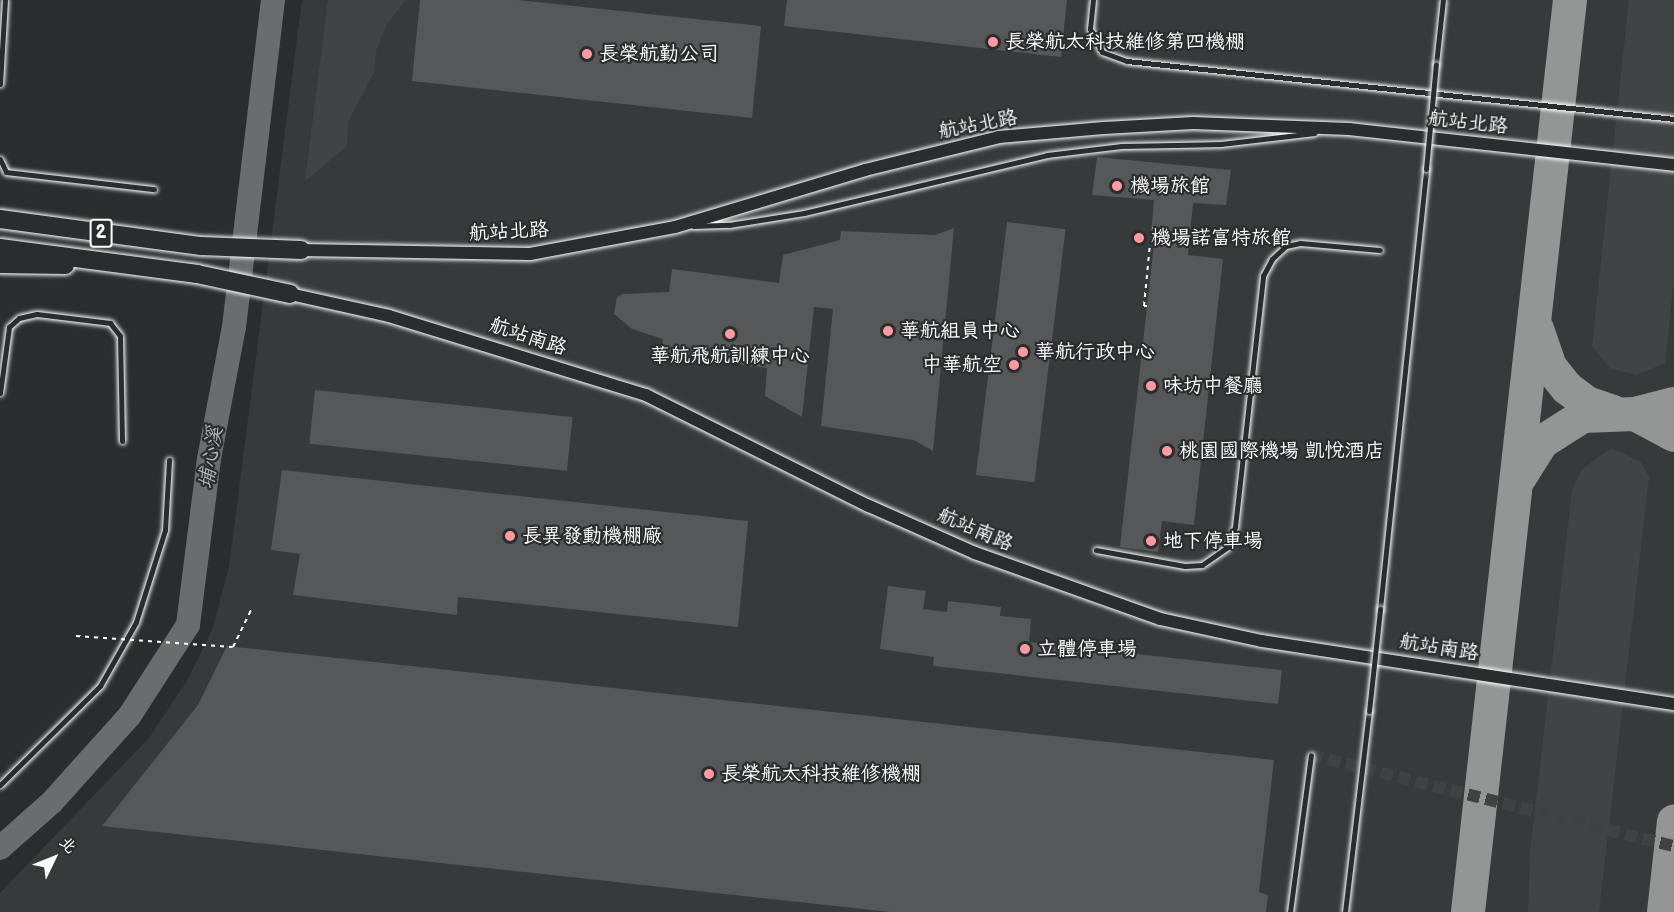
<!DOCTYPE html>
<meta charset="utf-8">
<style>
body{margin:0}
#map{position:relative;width:1674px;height:912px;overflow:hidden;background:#2a2d2e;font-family:"Balsamiq Sans","LXGW WenKai TC",sans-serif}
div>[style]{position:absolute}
.built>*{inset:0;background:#373a3b}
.green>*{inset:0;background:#414445}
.river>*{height:24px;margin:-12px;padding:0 12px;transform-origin:12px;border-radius:12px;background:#6a6c6d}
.taxiway>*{height:34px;margin:-17px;padding:0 17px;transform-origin:17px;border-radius:17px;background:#949696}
.building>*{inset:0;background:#555758;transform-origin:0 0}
.tertiary-tunnel>*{height:12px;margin-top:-6px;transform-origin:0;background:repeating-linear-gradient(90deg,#3f4243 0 12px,transparent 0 18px)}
.path>*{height:2px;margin-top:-1px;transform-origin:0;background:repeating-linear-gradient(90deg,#fff 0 4.5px,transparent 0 9px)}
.roads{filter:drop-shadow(0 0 2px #fff) drop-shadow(0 0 2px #fff)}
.service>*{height:5px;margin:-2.5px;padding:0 2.5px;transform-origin:2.5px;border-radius:2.5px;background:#2a2d2e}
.tertiary>*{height:12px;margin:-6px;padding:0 6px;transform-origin:6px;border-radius:6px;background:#2a2d2e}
.motorway>*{height:18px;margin:-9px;padding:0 9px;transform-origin:9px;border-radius:9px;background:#2a2d2e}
.path-bridge>*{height:2px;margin-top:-1px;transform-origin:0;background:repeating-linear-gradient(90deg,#fff 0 4.5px,transparent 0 9px)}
.bridges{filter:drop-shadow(0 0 2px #fff) drop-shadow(0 0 2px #fff)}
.service-bridge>*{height:5px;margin:-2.5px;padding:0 2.5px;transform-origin:2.5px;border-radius:2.5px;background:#2a2d2e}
.dots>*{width:16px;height:16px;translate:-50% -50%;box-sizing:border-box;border:3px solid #2a2d2e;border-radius:50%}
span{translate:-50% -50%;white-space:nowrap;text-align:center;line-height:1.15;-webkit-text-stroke:4.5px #2a2d2e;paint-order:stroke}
.shield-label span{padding:2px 4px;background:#2a2d2e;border:2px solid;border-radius:4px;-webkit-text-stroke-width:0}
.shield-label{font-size:18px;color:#fff;font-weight:700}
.poi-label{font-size:20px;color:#fff}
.left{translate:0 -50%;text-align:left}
.right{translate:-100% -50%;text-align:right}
.street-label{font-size:20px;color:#fff}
.water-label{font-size:21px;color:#b4b6b6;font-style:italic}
.north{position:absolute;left:24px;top:828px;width:60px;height:60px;-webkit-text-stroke:4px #2a2d2e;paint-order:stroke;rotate:47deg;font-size:16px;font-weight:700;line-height:24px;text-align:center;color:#fff}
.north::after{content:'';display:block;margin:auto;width:21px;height:27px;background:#fff;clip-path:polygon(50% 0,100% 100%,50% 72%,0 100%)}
</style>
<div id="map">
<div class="built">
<div style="clip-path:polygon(302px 0,1674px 0,1674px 912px,0 912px,0 893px,149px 738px,188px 679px,212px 630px,229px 567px)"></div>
</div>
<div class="green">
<div style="clip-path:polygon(328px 0,406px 0,387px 24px,376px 51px,374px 72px,348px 122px,347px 146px,305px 181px)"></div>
<div style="clip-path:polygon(1629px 0,1674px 0,1674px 279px,1665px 363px,1636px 375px,1610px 368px,1592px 346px)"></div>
<div style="clip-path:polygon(1611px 448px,1641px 462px,1649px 477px,1599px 912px,1528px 912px,1530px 852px,1572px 491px,1581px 470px)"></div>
</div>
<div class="river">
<div style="left:0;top:848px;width:69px;rotate:-41.5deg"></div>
<div style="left:52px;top:802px;width:117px;rotate:-48.1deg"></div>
<div style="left:130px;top:715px;width:107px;rotate:-57.2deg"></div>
<div style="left:188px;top:625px;width:167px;rotate:-82.8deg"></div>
<div style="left:209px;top:459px;width:134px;rotate:-79.3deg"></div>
<div style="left:234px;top:327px;width:329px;rotate:-83.2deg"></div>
</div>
<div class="taxiway">
<div style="left:1537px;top:329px;width:40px;rotate:71.1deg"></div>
<div style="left:1550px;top:367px;width:27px;rotate:51deg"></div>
<div style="left:1567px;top:388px;width:25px;rotate:37deg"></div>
<div style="left:1587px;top:403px;width:28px;rotate:19deg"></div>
<div style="left:1635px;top:414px;width:44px;rotate:28.3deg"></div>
<div style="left:1520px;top:477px;width:41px;rotate:-57.8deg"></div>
<div style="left:1542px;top:442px;width:49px;rotate:-32.4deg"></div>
<div style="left:1583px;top:416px;width:52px;rotate:-2.2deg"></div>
<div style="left:1635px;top:414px;width:40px;rotate:-14.4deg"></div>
<div style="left:1468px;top:912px;width:918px;rotate:-83.62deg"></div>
<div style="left:1664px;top:912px;width:91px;rotate:-83.7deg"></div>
</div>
<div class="building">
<div style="clip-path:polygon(420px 0,518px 0,761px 26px,752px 118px,412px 81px)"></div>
<div style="clip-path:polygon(787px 0,1067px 0,1061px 57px,784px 26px)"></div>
<div style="clip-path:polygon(1097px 157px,1231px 170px,1226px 205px,1193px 203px,1188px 255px,1223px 259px,1194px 525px,1162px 521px,1158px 552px,1120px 547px,1154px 244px,1150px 244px,1154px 200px,1092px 195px)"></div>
<div style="left:1007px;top:222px;width:59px;height:255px;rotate:7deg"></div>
<div style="clip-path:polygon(954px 228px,933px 451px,914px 440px,821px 426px,833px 309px,814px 307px,802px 417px,765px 396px,767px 368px,661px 354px,663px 339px,632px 329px,614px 314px,617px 297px,623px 294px,669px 292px,672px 269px,779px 283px,783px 255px,840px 240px,841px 231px,935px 235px)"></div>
<div style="left:315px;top:390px;width:259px;height:54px;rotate:6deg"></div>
<div style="clip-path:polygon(282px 470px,748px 521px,738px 627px,458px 597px,457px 615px,293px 595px,300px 554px,271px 550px)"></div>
<div style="clip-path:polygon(888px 586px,926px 591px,923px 609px,947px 612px,948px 601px,1001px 607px,1000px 616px,1031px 619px,1029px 642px,1282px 670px,1278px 704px,933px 666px,934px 657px,880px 649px)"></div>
<div style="clip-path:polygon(227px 646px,1274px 760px,1259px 892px,1268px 895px,1266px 912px,890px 912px,102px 826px,198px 705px)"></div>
</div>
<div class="tertiary-tunnel">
<div style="left:1311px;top:755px;width:374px;rotate:14.1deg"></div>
</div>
<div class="path">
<div style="left:1152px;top:228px;width:16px;rotate:7deg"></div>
<div style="left:1147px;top:306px;width:3px;rotate:180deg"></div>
<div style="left:1144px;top:306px;width:62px;rotate:-84.5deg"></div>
</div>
<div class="roads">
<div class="service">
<div style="left:1093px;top:0;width:29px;rotate:96deg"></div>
<div style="left:1090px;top:29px;width:26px;rotate:62deg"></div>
<div style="left:1102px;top:52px;width:27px;rotate:20deg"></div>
<div style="left:1127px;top:61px;width:550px;rotate:6.05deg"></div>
<div style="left:1436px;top:64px;width:64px;rotate:-83.8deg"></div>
<div style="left:0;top:84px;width:84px;rotate:-86.6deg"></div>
<div style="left:0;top:159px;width:14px;rotate:65deg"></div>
<div style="left:6px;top:172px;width:149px;rotate:6.6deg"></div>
<div style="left:693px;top:226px;width:36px;rotate:-2deg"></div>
<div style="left:729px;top:225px;width:76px;rotate:-9.1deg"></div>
<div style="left:804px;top:213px;width:250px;rotate:-13.4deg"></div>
<div style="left:1047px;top:155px;width:75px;rotate:-6.9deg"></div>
<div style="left:1121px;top:146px;width:100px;rotate:-1.1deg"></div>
<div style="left:1221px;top:144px;width:94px;rotate:-6.7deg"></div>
<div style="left:0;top:393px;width:67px;rotate:-82.2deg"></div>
<div style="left:9px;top:327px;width:13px;rotate:-42deg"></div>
<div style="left:19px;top:318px;width:18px;rotate:-13deg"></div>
<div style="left:37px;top:314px;width:74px;rotate:7deg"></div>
<div style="left:110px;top:323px;width:16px;rotate:52deg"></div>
<div style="left:120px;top:336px;width:105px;rotate:88.9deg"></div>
<div style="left:1096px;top:550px;width:90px;rotate:10.2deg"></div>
<div style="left:1185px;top:566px;width:17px;rotate:-3deg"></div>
<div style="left:1202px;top:565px;width:32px;rotate:-35deg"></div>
<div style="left:1228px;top:547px;width:21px;rotate:-71deg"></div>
<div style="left:1235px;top:527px;width:253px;rotate:-83.6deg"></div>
<div style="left:1263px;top:276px;width:19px;rotate:-62deg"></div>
<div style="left:1272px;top:259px;width:19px;rotate:-43deg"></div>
<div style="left:1286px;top:246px;width:14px;rotate:-12deg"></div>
<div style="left:1300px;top:243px;width:80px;rotate:5deg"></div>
<div style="left:1380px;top:609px;width:442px;rotate:-84deg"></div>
<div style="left:0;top:785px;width:141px;rotate:-44.7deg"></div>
<div style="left:100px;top:686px;width:73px;rotate:-60.6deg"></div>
<div style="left:136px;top:622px;width:96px;rotate:-72.5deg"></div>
<div style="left:165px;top:530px;width:70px;rotate:-86.7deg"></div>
<div style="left:1290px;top:912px;width:158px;rotate:-82.4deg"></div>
<div style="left:1345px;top:912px;width:202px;rotate:-83.2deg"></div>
</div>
<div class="tertiary">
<div style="left:301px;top:250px;width:229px;rotate:1deg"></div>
<div style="left:530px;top:254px;width:147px;rotate:-10.5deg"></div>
<div style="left:675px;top:227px;width:198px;rotate:-16.7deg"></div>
<div style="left:865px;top:170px;width:138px;rotate:-13.8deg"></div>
<div style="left:999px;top:137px;width:105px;rotate:-4.9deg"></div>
<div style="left:1104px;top:128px;width:89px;rotate:-3.2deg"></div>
<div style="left:1193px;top:123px;width:156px;rotate:2.2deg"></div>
<div style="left:1349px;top:129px;width:327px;rotate:6.3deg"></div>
<div style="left:290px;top:294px;width:101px;rotate:12.5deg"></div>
<div style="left:389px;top:316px;width:269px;rotate:17.1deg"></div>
<div style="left:646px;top:395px;width:249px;rotate:26.5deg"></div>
<div style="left:869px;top:506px;width:116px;rotate:23.9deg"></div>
<div style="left:975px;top:553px;width:196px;rotate:19.6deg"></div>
<div style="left:1160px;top:619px;width:104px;rotate:12.2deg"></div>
<div style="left:1262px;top:641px;width:417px;rotate:8.7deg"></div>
</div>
<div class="motorway">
<div style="left:0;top:219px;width:203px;rotate:7.7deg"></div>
<div style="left:201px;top:246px;width:100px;rotate:2.3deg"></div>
<div style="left:0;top:248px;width:199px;rotate:7.5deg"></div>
<div style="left:197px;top:274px;width:95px;rotate:12.1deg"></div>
<div style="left:0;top:264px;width:65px;rotate:0.9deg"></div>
</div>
</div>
<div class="path-bridge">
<div style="left:76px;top:636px;width:157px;rotate:4deg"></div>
<div style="left:233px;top:647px;width:43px;rotate:-64deg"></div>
</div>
<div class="bridges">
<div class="service-bridge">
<div style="left:1426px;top:169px;width:105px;rotate:-84.6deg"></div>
<div style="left:1369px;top:711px;width:103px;rotate:-83.8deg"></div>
</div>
</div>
<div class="dots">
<div style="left:993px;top:42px;background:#ff9aa2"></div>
<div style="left:587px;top:54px;background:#ff9aa2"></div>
<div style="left:1117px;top:186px;background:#ff9aa2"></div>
<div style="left:1139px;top:238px;background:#ff9aa2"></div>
<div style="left:888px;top:331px;background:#ff9aa2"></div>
<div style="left:730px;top:334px;background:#ff9aa2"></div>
<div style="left:1023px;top:352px;background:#ff9aa2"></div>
<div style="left:1014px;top:365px;background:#ff9aa2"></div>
<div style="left:1151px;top:386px;background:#ff9aa2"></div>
<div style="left:1167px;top:451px;background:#ff9aa2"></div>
<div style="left:510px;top:536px;background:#ff9aa2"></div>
<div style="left:1151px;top:541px;background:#ff9aa2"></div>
<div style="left:1025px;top:649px;background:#ff9aa2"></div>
<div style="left:709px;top:774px;background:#ff9aa2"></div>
</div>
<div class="shield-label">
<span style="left:101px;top:233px">2</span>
</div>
<div class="poi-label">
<span class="left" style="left:1005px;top:42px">長榮航太科技維修第四機棚</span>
<span class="left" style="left:599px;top:54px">長榮航勤公司</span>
<span class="left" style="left:1130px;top:186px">機場旅館</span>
<span class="left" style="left:1151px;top:238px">機場諾富特旅館</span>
<span class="left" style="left:900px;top:331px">華航組員中心</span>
<span class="left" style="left:1035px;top:352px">華航行政中心</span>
<span style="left:730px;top:356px">華航飛航訓練中心</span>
<span class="right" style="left:1002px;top:365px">中華航空</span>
<span class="left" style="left:1163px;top:386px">味坊中餐廳</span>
<span class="left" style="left:1179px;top:451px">桃園國際機場 凱悅酒店</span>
<span class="left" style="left:522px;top:536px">長異發動機棚廠</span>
<span class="left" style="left:1163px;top:541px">地下停車場</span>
<span class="left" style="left:1037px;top:649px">立體停車場</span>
<span class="left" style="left:721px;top:774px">長榮航太科技維修機棚</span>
</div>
<div class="street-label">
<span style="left:1468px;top:123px;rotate:6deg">航站北路</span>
<span style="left:978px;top:125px;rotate:-11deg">航站北路</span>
<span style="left:509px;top:232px;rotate:-3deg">航站北路</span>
<span style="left:528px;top:337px;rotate:18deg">航站南路</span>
<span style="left:975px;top:530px;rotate:23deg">航站南路</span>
<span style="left:1439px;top:648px;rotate:9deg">航站南路</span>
</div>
<div class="water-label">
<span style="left:211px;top:458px;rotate:-81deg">埔心溪</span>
</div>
<div class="north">北</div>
</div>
